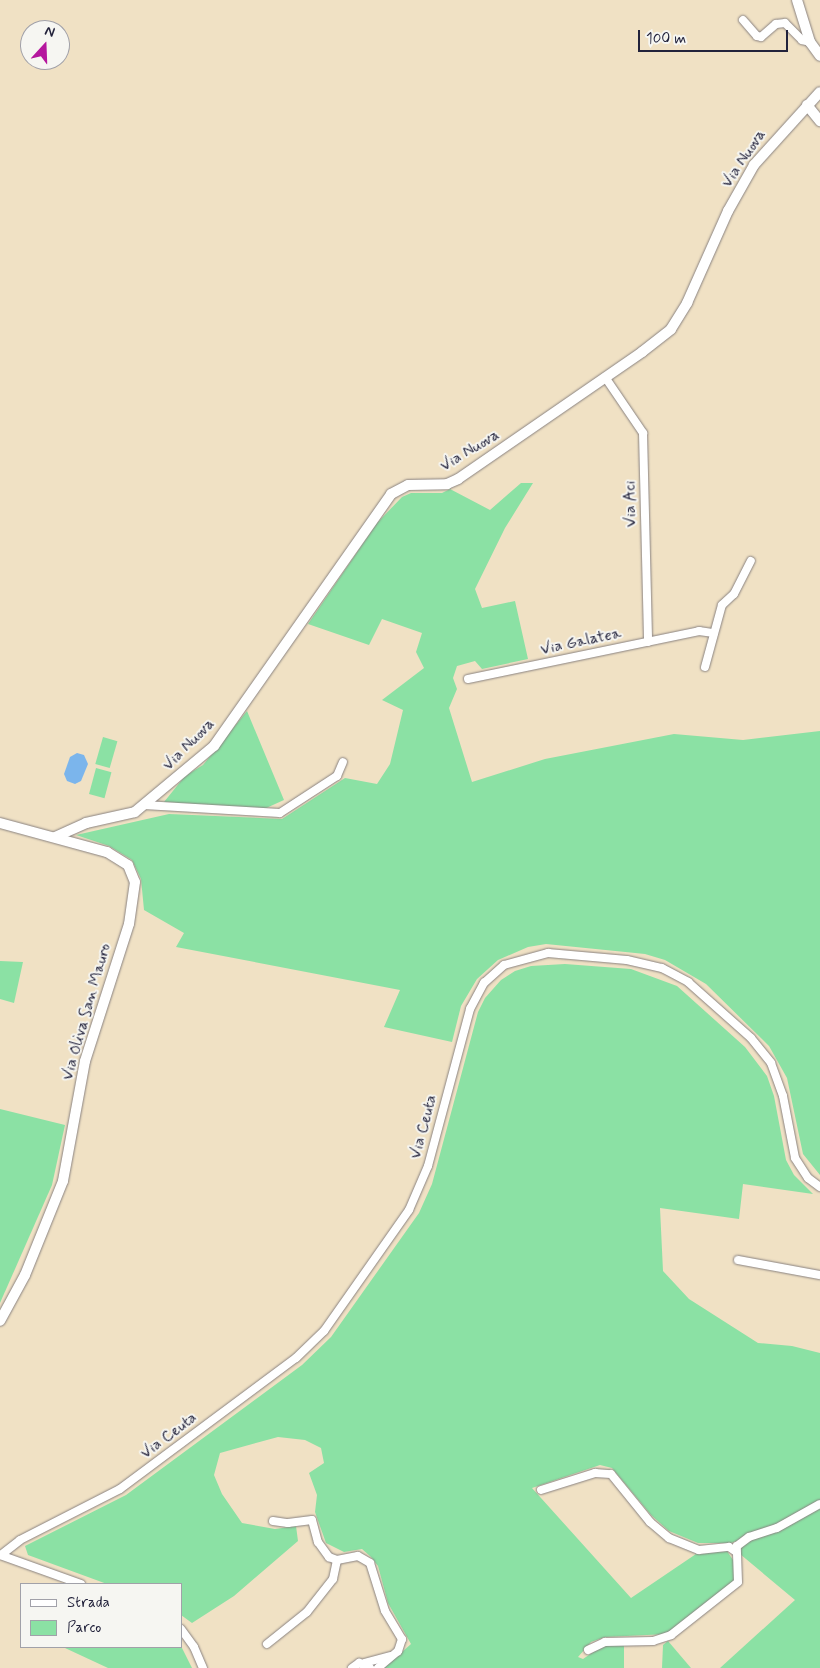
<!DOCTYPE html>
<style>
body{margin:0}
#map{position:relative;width:820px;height:1668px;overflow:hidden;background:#f0e1c4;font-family:Mynerve,sans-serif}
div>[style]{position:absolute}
.green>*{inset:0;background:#8be1a4;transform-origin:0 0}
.water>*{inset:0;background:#7bb5ec}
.roads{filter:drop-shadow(0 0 1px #898280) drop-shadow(0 0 1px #898280)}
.minor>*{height:8px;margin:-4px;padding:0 4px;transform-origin:4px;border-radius:4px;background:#fff}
.tertiary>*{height:10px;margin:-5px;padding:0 5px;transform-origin:5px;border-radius:5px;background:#fff}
span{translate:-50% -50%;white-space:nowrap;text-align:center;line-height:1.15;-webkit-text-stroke:4px #f6f6f2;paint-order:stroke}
.street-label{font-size:16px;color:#22223b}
.legend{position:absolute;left:20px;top:1583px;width:162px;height:65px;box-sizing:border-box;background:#f6f6f2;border:1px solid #a1a1a9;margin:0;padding:6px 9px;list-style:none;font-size:15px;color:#22223b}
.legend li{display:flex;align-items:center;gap:10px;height:25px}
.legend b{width:25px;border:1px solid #a1a1a9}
.north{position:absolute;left:20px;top:20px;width:50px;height:50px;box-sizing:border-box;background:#f6f6f2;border:1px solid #a1a1a9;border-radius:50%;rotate:20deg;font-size:14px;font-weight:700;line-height:20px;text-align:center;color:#22223b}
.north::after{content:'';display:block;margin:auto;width:18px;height:22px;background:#b5179e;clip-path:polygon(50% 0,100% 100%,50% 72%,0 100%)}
.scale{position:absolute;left:638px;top:30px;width:150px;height:22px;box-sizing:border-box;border:2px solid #22223b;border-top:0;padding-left:6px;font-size:15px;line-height:18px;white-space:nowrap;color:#22223b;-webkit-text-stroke:4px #f6f6f2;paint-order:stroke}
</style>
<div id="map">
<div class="green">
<div style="clip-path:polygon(521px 483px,533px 483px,505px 528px,475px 589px,482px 608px,515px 601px,528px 659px,482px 669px,475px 661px,457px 666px,453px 678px,457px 689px,449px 708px,472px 782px,545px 759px,674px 734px,743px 740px,820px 731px,820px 1175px,803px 1154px,787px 1078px,769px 1046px,706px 984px,665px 960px,645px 954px,546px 944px,528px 947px,498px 960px,477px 979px,461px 1006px,452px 1042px,384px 1027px,400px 990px,176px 947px,184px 933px,144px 910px,141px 879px,132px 860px,109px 846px,76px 835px,169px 814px,282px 819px,345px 778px,377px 784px,390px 764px,403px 710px,382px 700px,424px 668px,416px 652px,422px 633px,382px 619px,369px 645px,308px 624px,377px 523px,402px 497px,411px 493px,442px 493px,450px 489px,490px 510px)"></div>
<div style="clip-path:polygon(247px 711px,284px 800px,264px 809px,164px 802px,185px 776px,203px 765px)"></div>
<div style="left:103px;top:737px;width:15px;height:28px;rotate:16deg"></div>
<div style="left:96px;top:768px;width:16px;height:27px;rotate:15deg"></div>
<div style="clip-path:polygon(0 961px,23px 962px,14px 1003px,0 999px)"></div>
<div style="clip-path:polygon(565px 964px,631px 969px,677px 986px,745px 1047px,767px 1076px,774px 1096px,786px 1160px,794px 1175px,813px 1194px,743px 1184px,739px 1219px,660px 1208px,663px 1271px,689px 1299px,758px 1343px,792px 1346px,820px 1353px,820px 1501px,774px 1527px,731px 1543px,698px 1543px,669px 1531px,651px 1515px,612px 1468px,600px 1465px,532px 1488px,631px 1598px,696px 1554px,727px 1551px,735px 1563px,736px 1579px,668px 1634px,605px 1637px,591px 1642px,578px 1657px,583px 1659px,605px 1644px,624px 1643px,624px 1668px,384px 1668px,411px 1644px,388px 1603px,378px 1566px,371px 1557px,362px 1549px,344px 1552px,326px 1543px,315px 1512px,317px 1495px,309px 1473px,324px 1463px,321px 1448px,305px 1440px,278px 1437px,220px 1453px,214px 1475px,222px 1494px,242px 1523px,275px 1529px,296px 1526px,298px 1541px,234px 1596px,192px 1623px,181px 1615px,181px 1584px,107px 1584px,28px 1555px,25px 1546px,126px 1495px,302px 1365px,331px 1337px,419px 1213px,432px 1184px,478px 1012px,485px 998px,501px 980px,515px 971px,531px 966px)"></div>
<div style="clip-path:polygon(0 1109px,65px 1125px,52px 1185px,0 1303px)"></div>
<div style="clip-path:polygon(820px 1508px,820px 1668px,720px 1668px,795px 1600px,740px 1554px,741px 1548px,749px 1540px)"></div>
<div style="clip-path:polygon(668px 1641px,691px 1668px,662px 1668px,663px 1645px)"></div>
<div style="clip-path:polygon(181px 1646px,192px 1668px,108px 1668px,65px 1648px)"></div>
</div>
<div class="water">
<div style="clip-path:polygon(77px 753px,84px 755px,88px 764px,81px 781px,75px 784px,67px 781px,64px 774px,70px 757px)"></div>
</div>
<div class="roads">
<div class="minor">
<div style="left:743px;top:20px;width:21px;rotate:49deg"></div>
<div style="left:757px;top:36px;width:4px;rotate:14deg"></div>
<div style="left:761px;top:37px;width:20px;rotate:-41deg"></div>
<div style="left:776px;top:24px;width:9px;rotate:-6deg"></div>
<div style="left:785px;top:23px;width:24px;rotate:45deg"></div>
<div style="left:802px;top:40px;width:8px;rotate:14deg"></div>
<div style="left:605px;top:377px;width:68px;rotate:55.8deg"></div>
<div style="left:643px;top:433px;width:209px;rotate:88.6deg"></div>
<div style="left:705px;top:667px;width:64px;rotate:-74.7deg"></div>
<div style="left:722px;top:605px;width:16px;rotate:-43deg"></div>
<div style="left:734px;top:594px;width:37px;rotate:-63deg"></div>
<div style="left:468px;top:679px;width:236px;rotate:-11.7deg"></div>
<div style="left:699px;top:631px;width:15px;rotate:8deg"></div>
<div style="left:144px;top:805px;width:136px;rotate:3.4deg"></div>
<div style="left:280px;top:813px;width:68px;rotate:-33deg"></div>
<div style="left:337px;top:776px;width:15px;rotate:-67deg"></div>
<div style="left:738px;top:1260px;width:83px;rotate:10.4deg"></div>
<div style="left:541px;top:1490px;width:57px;rotate:-17.5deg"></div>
<div style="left:595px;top:1473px;width:16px;rotate:4deg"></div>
<div style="left:611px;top:1474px;width:62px;rotate:50.9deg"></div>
<div style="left:650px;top:1522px;width:25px;rotate:40deg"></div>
<div style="left:669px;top:1538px;width:32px;rotate:22deg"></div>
<div style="left:699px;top:1550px;width:30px;rotate:-6deg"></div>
<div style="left:729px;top:1547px;width:7px;rotate:34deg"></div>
<div style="left:273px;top:1521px;width:15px;rotate:8deg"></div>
<div style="left:288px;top:1523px;width:24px;rotate:-7deg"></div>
<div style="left:312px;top:1520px;width:23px;rotate:75deg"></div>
<div style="left:318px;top:1542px;width:19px;rotate:54deg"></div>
<div style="left:329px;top:1557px;width:9px;rotate:21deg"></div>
<div style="left:337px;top:1560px;width:21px;rotate:-11deg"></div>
<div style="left:358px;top:1556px;width:14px;rotate:30deg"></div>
<div style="left:370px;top:1563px;width:50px;rotate:72.6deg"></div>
<div style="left:385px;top:1611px;width:33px;rotate:59deg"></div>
<div style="left:402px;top:1639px;width:13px;rotate:108deg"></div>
<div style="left:398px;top:1651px;width:26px;rotate:140deg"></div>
<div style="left:0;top:1555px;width:86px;rotate:19.7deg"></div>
<div style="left:1px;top:1555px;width:24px;rotate:-38deg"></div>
<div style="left:20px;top:1540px;width:112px;rotate:-27deg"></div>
<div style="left:120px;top:1489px;width:219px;rotate:-36.7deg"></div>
<div style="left:296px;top:1358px;width:39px;rotate:-44deg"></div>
<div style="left:324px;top:1331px;width:148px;rotate:-54.9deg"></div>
<div style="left:409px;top:1210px;width:48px;rotate:-66.6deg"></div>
<div style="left:428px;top:1166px;width:163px;rotate:-75deg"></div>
<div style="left:470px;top:1009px;width:30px;rotate:-62deg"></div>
<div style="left:484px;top:983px;width:27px;rotate:-42deg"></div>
<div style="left:504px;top:965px;width:46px;rotate:-15.3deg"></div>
<div style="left:548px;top:953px;width:79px;rotate:5.1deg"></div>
<div style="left:627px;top:960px;width:36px;rotate:13deg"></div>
<div style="left:662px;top:968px;width:30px;rotate:28deg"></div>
<div style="left:688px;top:982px;width:84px;rotate:41.6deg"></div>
<div style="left:751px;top:1038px;width:32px;rotate:51deg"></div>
<div style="left:771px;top:1063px;width:35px;rotate:70deg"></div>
<div style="left:783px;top:1096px;width:63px;rotate:79deg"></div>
<div style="left:795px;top:1158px;width:24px;rotate:57deg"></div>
<div style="left:808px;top:1178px;width:15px;rotate:37deg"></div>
<div style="left:181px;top:1629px;width:22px;rotate:54deg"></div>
<div style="left:194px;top:1647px;width:23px;rotate:67deg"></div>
<div style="left:267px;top:1644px;width:51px;rotate:-38.7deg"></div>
<div style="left:307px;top:1612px;width:42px;rotate:-51.8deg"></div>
<div style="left:333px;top:1579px;width:19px;rotate:-78deg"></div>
<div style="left:588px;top:1650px;width:19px;rotate:-25deg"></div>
<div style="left:605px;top:1642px;width:48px;rotate:-1.2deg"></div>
<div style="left:653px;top:1641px;width:19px;rotate:-18deg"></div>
<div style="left:671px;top:1635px;width:85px;rotate:-38.3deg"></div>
<div style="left:738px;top:1582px;width:36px;rotate:-92deg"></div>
<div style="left:737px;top:1546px;width:15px;rotate:-37deg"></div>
<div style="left:749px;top:1537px;width:29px;rotate:-18deg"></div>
<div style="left:777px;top:1528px;width:49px;rotate:-29.2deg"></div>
<div style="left:364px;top:1663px;width:27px;rotate:-15deg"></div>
<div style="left:352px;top:1668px;width:9px;rotate:-36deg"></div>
<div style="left:359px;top:1663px;width:12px;rotate:24deg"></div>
</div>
<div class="tertiary">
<div style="left:797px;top:0;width:44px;rotate:72.8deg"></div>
<div style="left:810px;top:42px;width:17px;rotate:54deg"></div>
<div style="left:807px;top:105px;width:21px;rotate:51deg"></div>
<div style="left:0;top:823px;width:111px;rotate:15.2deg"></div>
<div style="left:107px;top:852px;width:25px;rotate:32deg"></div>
<div style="left:128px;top:865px;width:18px;rotate:68deg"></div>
<div style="left:135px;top:882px;width:42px;rotate:98.1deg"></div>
<div style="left:129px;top:924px;width:144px;rotate:107.8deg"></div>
<div style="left:85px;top:1061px;width:122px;rotate:100.4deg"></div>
<div style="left:63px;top:1181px;width:101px;rotate:112deg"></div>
<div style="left:25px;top:1275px;width:52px;rotate:118.5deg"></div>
<div style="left:55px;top:837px;width:34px;rotate:-24deg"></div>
<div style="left:86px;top:823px;width:50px;rotate:-12.7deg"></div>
<div style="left:135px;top:812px;width:103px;rotate:-39.9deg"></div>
<div style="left:214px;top:746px;width:308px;rotate:-54.9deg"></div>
<div style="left:391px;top:494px;width:19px;rotate:-28deg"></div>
<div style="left:408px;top:485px;width:39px;rotate:-1deg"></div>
<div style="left:447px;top:484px;width:12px;rotate:-24deg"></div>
<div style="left:458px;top:479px;width:224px;rotate:-34.6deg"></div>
<div style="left:642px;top:352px;width:37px;rotate:-38deg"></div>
<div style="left:671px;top:329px;width:31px;rotate:-58deg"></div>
<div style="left:687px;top:303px;width:101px;rotate:-66deg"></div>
<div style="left:728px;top:211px;width:53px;rotate:-60.5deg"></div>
<div style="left:754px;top:165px;width:98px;rotate:-47.9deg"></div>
</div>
</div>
<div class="street-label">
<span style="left:744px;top:159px;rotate:-56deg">Via Nuova</span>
<span style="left:470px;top:451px;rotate:-31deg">Via Nuova</span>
<span style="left:631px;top:504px;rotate:-91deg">Via Aci</span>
<span style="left:581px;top:642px;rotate:-12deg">Via Galatea</span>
<span style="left:189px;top:745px;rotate:-45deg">Via Nuova</span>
<span style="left:87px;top:1012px;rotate:-74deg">Via Oliva San Mauro</span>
<span style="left:424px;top:1127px;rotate:-75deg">Via Ceuta</span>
<span style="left:169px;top:1436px;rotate:-37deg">Via Ceuta</span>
</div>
<ul class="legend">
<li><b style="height:6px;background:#fff"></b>Strada</li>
<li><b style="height:14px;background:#8be1a4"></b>Parco</li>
</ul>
<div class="north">N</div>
<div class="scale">100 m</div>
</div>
